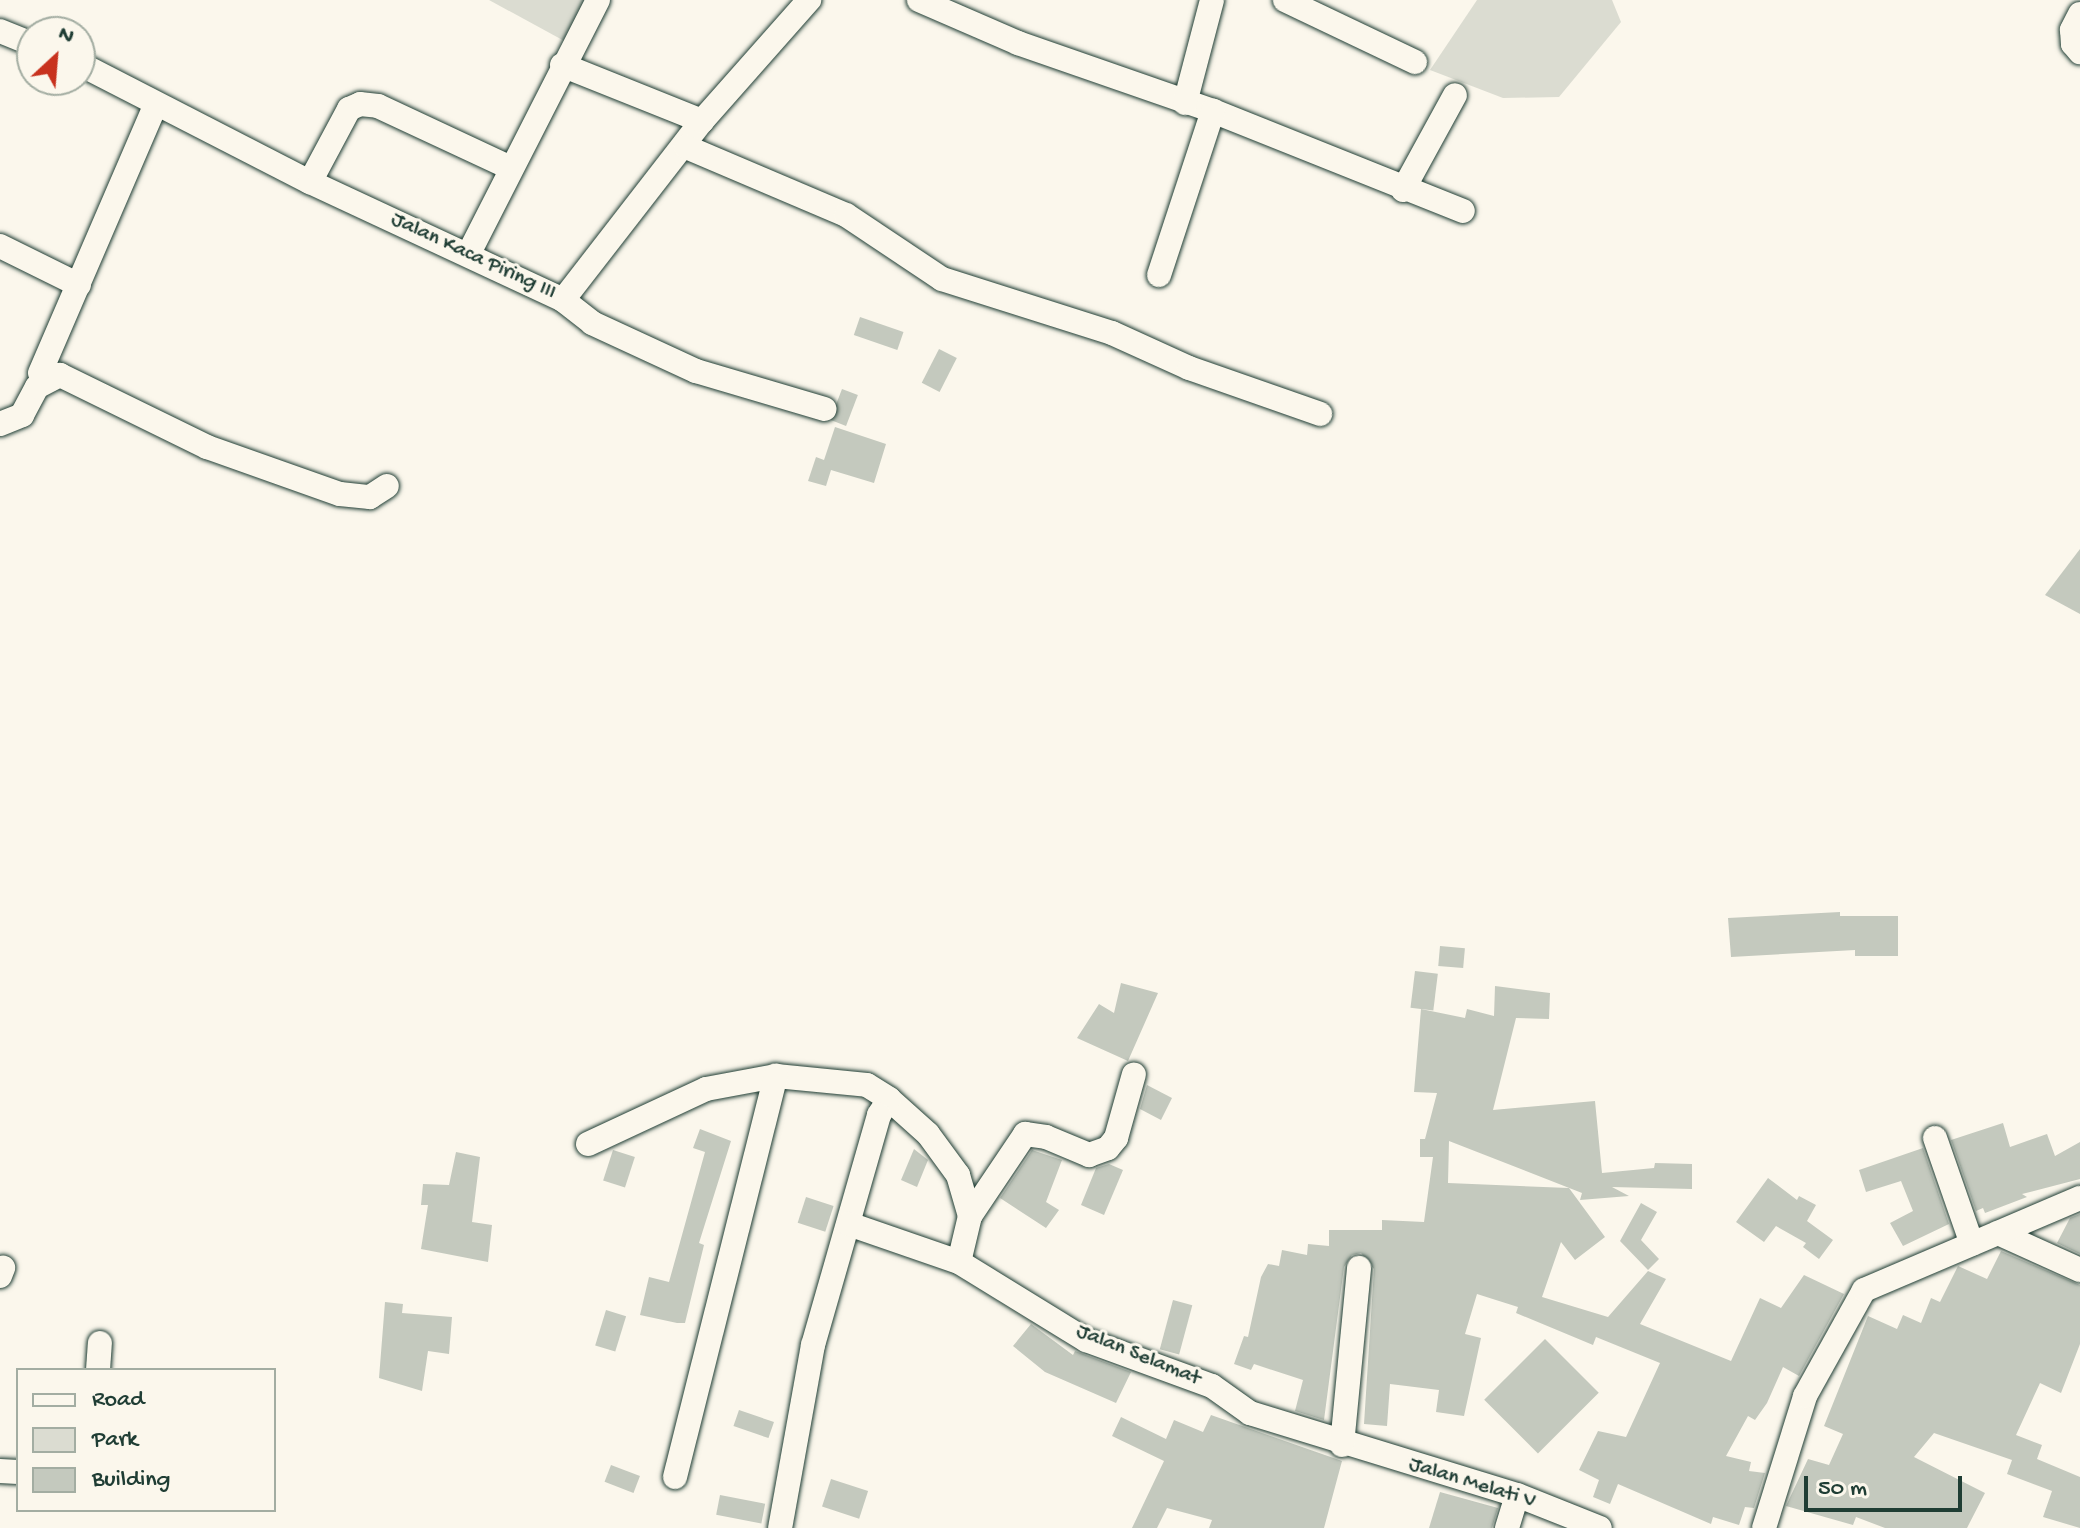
<!DOCTYPE html>
<style>
body{margin:0}
#map{position:relative;width:2080px;height:1528px;overflow:hidden;background:#fbf7ec;font-family:"Gochi Hand",sans-serif}
div>[style]{position:absolute}
.green>*{inset:0;background:#dbdcd1}
.building>*{inset:0;background:#c4c9be;transform-origin:0 0}
.roads{filter:drop-shadow(0 0 2px #1f3d34) drop-shadow(0 0 2px #1f3d34)}
.minor>*{height:24px;margin:-12px;padding:0 12px;transform-origin:12px;border-radius:12px;background:#fbf7ec}
span{translate:-50% -50%;white-space:nowrap;text-align:center;line-height:1.15;-webkit-text-stroke:6px #fbf7ec;paint-order:stroke}
.street-label{font-size:22px;color:#1f3d34}
.legend{position:absolute;left:16px;top:1368px;width:260px;height:144px;box-sizing:border-box;background:#fbf7ec;border:2px solid #a3ada2;margin:0;padding:10px 14px;list-style:none;font-size:24px;color:#1f3d34}
.legend li{display:flex;align-items:center;gap:16px;height:40px}
.legend b{width:40px;border:2px solid #a3ada2}
.north{position:absolute;left:16px;top:16px;width:80px;height:80px;box-sizing:border-box;background:#fbf7ec;border:2px solid #a3ada2;border-radius:50%;rotate:26deg;font-size:22px;font-weight:700;line-height:32px;text-align:center;color:#1f3d34}
.north::after{content:'';display:block;margin:auto;width:28px;height:36px;background:#c8321e;clip-path:polygon(50% 0,100% 100%,50% 72%,0 100%)}
.scale{position:absolute;left:1804px;top:1476px;width:158px;height:36px;box-sizing:border-box;border:4px solid #1f3d34;border-top:0;padding-left:10px;font-size:24px;line-height:28px;white-space:nowrap;color:#1f3d34;-webkit-text-stroke:6px #fbf7ec;paint-order:stroke}
</style>
<div id="map">
<div class="green">
<div style="clip-path:polygon(489px 0,591px 0,568px 43px)"></div>
<div style="clip-path:polygon(1477px 0,1612px 0,1621px 22px,1559px 97px,1503px 98px,1430px 70px)"></div>
</div>
<div class="building">
<div style="left:860px;top:317px;width:46px;height:19px;rotate:19deg"></div>
<div style="left:939px;top:349px;width:20px;height:38px;rotate:27deg"></div>
<div style="left:842px;top:389px;width:17px;height:33px;rotate:21deg"></div>
<div style="clip-path:polygon(835px 427px,886px 444px,874px 483px,831px 470px,826px 486px,808px 481px,816px 457px,824px 460px)"></div>
<div style="clip-path:polygon(2080px 549px,2080px 614px,2045px 595px)"></div>
<div style="clip-path:polygon(1840px 912px,1840px 916px,1898px 916px,1898px 956px,1855px 956px,1855px 950px,1731px 957px,1728px 918px)"></div>
<div style="left:1440px;top:946px;width:25px;height:20px;rotate:5deg"></div>
<div style="left:1415px;top:971px;width:23px;height:37px;rotate:7deg"></div>
<div style="clip-path:polygon(1121px 983px,1158px 993px,1128px 1061px,1077px 1038px,1099px 1004px,1114px 1013px)"></div>
<div style="clip-path:polygon(1495px 986px,1550px 993px,1549px 1019px,1516px 1018px,1493px 1110px,1595px 1101px,1602px 1173px,1654px 1168px,1655px 1163px,1692px 1164px,1692px 1189px,1612px 1187px,1629px 1196px,1580px 1200px,1582px 1193px,1449px 1141px,1448px 1183px,1569px 1188px,1605px 1237px,1575px 1260px,1561px 1242px,1542px 1297px,1608px 1317px,1648px 1271px,1666px 1279px,1640px 1324px,1731px 1361px,1760px 1298px,1781px 1308px,1804px 1275px,1844px 1294px,1799px 1376px,1783px 1367px,1767px 1403px,1755px 1420px,1748px 1416px,1726px 1456px,1751px 1462px,1749px 1471px,1765px 1473px,1754px 1508px,1745px 1507px,1739px 1525px,1713px 1517px,1711px 1524px,1618px 1484px,1610px 1504px,1593px 1497px,1599px 1480px,1579px 1470px,1598px 1431px,1626px 1437px,1660px 1363px,1596px 1337px,1593px 1345px,1516px 1313px,1518px 1307px,1477px 1294px,1465px 1334px,1481px 1338px,1464px 1416px,1436px 1412px,1439px 1390px,1390px 1384px,1387px 1426px,1364px 1424px,1374px 1269px,1361px 1253px,1352px 1255px,1344px 1267px,1324px 1420px,1295px 1411px,1303px 1380px,1254px 1364px,1251px 1370px,1234px 1364px,1244px 1336px,1248px 1337px,1261px 1277px,1268px 1264px,1279px 1266px,1282px 1250px,1307px 1255px,1308px 1244px,1329px 1246px,1329px 1230px,1382px 1230px,1382px 1220px,1424px 1222px,1433px 1157px,1420px 1157px,1420px 1139px,1425px 1139px,1437px 1093px,1414px 1092px,1421px 1009px,1465px 1018px,1467px 1009px,1494px 1016px)"></div>
<div style="clip-path:polygon(1147px 1085px,1172px 1098px,1161px 1120px,1140px 1109px)"></div>
<div style="clip-path:polygon(2003px 1123px,2010px 1147px,2047px 1134px,2055px 1156px,2080px 1142px,2080px 1179px,2022px 1194px,2027px 1197px,1985px 1213px,1983px 1208px,1976px 1211px,1951px 1140px)"></div>
<div style="clip-path:polygon(700px 1129px,731px 1141px,699px 1243px,704px 1245px,685px 1323px,677px 1323px,640px 1315px,649px 1277px,669px 1282px,705px 1152px,693px 1148px)"></div>
<div style="clip-path:polygon(1923px 1148px,1949px 1224px,1903px 1246px,1890px 1223px,1913px 1211px,1901px 1181px,1866px 1192px,1859px 1170px)"></div>
<div style="clip-path:polygon(914px 1149px,928px 1160px,917px 1187px,901px 1180px)"></div>
<div style="left:613px;top:1150px;width:23px;height:32px;rotate:18deg"></div>
<div style="clip-path:polygon(1032px 1150px,1062px 1160px,1046px 1202px,1059px 1210px,1046px 1228px,1000px 1198px)"></div>
<div style="clip-path:polygon(456px 1152px,480px 1157px,472px 1222px,492px 1225px,488px 1262px,421px 1249px,428px 1205px,421px 1205px,423px 1184px,449px 1185px)"></div>
<div style="clip-path:polygon(1109px 1164px,1123px 1170px,1104px 1215px,1081px 1205px,1096px 1168px)"></div>
<div style="clip-path:polygon(1768px 1178px,1797px 1200px,1799px 1196px,1816px 1205px,1807px 1221px,1833px 1240px,1819px 1259px,1803px 1247px,1806px 1243px,1776px 1226px,1764px 1242px,1736px 1222px)"></div>
<div style="left:806px;top:1197px;width:29px;height:27px;rotate:18deg"></div>
<div style="clip-path:polygon(1641px 1203px,1657px 1212px,1641px 1240px,1659px 1259px,1648px 1270px,1620px 1241px)"></div>
<div style="clip-path:polygon(2080px 1214px,2080px 1254px,2057px 1243px,2070px 1218px)"></div>
<div style="clip-path:polygon(2001px 1251px,2080px 1285px,2080px 1344px,2061px 1393px,2040px 1383px,2016px 1435px,2042px 1445px,2037px 1459px,2080px 1477px,2080px 1528px,2043px 1517px,2052px 1491px,2007px 1474px,2012px 1460px,1934px 1433px,1914px 1457px,1985px 1493px,1967px 1528px,1885px 1528px,1856px 1517px,1853px 1525px,1786px 1506px,1808px 1459px,1829px 1465px,1843px 1434px,1824px 1426px,1868px 1316px,1897px 1329px,1903px 1315px,1921px 1323px,1931px 1298px,1940px 1302px,1958px 1266px,1987px 1279px)"></div>
<div style="left:1173px;top:1300px;width:20px;height:51px;rotate:15deg"></div>
<div style="clip-path:polygon(385px 1302px,403px 1304px,402px 1313px,452px 1317px,449px 1354px,428px 1351px,422px 1391px,379px 1378px)"></div>
<div style="left:606px;top:1310px;width:21px;height:37px;rotate:17deg"></div>
<div style="clip-path:polygon(1031px 1324px,1073px 1355px,1075px 1351px,1131px 1372px,1116px 1403px,1045px 1372px,1013px 1346px)"></div>
<div style="left:1545px;top:1339px;width:76px;height:86px;rotate:45deg"></div>
<div style="left:739px;top:1410px;width:37px;height:17px;rotate:19deg"></div>
<div style="clip-path:polygon(1211px 1415px,1342px 1461px,1324px 1528px,1209px 1528px,1212px 1520px,1167px 1508px,1157px 1528px,1132px 1528px,1164px 1461px,1112px 1436px,1121px 1417px,1166px 1439px,1174px 1420px,1203px 1432px)"></div>
<div style="left:611px;top:1465px;width:31px;height:18px;rotate:21deg"></div>
<div style="left:831px;top:1479px;width:39px;height:29px;rotate:18deg"></div>
<div style="clip-path:polygon(1440px 1492px,1498px 1508px,1492px 1528px,1429px 1528px)"></div>
<div style="left:720px;top:1495px;width:46px;height:20px;rotate:11deg"></div>
</div>
<div class="roads">
<div class="minor">
<div style="left:919px;top:0;width:108px;rotate:23.5deg"></div>
<div style="left:1018px;top:43px;width:207px;rotate:19.2deg"></div>
<div style="left:1213px;top:111px;width:269px;rotate:21.8deg"></div>
<div style="left:1285px;top:0;width:144px;rotate:25.5deg"></div>
<div style="left:2080px;top:14px;width:18px;rotate:117deg"></div>
<div style="left:2072px;top:30px;width:14px;rotate:86deg"></div>
<div style="left:2073px;top:44px;width:11px;rotate:49deg"></div>
<div style="left:0;top:31px;width:35px;rotate:22deg"></div>
<div style="left:80px;top:64px;width:259px;rotate:27.2deg"></div>
<div style="left:310px;top:182px;width:279px;rotate:25deg"></div>
<div style="left:563px;top:300px;width:227px;rotate:-52.2deg"></div>
<div style="left:702px;top:121px;width:162px;rotate:-48.5deg"></div>
<div style="left:562px;top:65px;width:151px;rotate:21.8deg"></div>
<div style="left:1185px;top:103px;width:106px;rotate:-75.3deg"></div>
<div style="left:686px;top:147px;width:174px;rotate:23deg"></div>
<div style="left:846px;top:215px;width:115px;rotate:33.7deg"></div>
<div style="left:942px;top:279px;width:178px;rotate:17.6deg"></div>
<div style="left:1112px;top:333px;width:85px;rotate:24.4deg"></div>
<div style="left:1189px;top:368px;width:139px;rotate:19.3deg"></div>
<div style="left:310px;top:182px;width:83px;rotate:-61.9deg"></div>
<div style="left:349px;top:109px;width:12px;rotate:-24deg"></div>
<div style="left:360px;top:104px;width:18px;rotate:6deg"></div>
<div style="left:378px;top:106px;width:145px;rotate:25deg"></div>
<div style="left:1403px;top:190px;width:108px;rotate:-61.3deg"></div>
<div style="left:0;top:246px;width:88px;rotate:26.3deg"></div>
<div style="left:469px;top:253px;width:284px;rotate:-63deg"></div>
<div style="left:1159px;top:275px;width:173px;rotate:-71.8deg"></div>
<div style="left:563px;top:300px;width:37px;rotate:38deg"></div>
<div style="left:592px;top:323px;width:115px;rotate:24.8deg"></div>
<div style="left:696px;top:371px;width:134px;rotate:16.5deg"></div>
<div style="left:40px;top:373px;width:293px;rotate:-66.7deg"></div>
<div style="left:0;top:424px;width:24px;rotate:-22deg"></div>
<div style="left:22px;top:415px;width:32px;rotate:-62deg"></div>
<div style="left:37px;top:387px;width:26px;rotate:-28deg"></div>
<div style="left:60px;top:375px;width:164px;rotate:26.1deg"></div>
<div style="left:207px;top:447px;width:141px;rotate:19.5deg"></div>
<div style="left:340px;top:494px;width:30px;rotate:6deg"></div>
<div style="left:370px;top:497px;width:20px;rotate:-33deg"></div>
<div style="left:889px;top:1099px;width:52px;rotate:41.9deg"></div>
<div style="left:928px;top:1134px;width:51px;rotate:53.8deg"></div>
<div style="left:958px;top:1175px;width:43px;rotate:73.7deg"></div>
<div style="left:970px;top:1216px;width:47px;rotate:103.4deg"></div>
<div style="left:1935px;top:1138px;width:112px;rotate:70.8deg"></div>
<div style="left:588px;top:1144px;width:130px;rotate:-25deg"></div>
<div style="left:706px;top:1089px;width:71px;rotate:-10.5deg"></div>
<div style="left:776px;top:1076px;width:91px;rotate:5.6deg"></div>
<div style="left:867px;top:1085px;width:26px;rotate:32deg"></div>
<div style="left:889px;top:1099px;width:19px;rotate:122deg"></div>
<div style="left:879px;top:1115px;width:239px;rotate:106deg"></div>
<div style="left:813px;top:1345px;width:186px;rotate:100.2deg"></div>
<div style="left:970px;top:1216px;width:99px;rotate:-56.1deg"></div>
<div style="left:1025px;top:1134px;width:21px;rotate:8deg"></div>
<div style="left:1046px;top:1137px;width:47px;rotate:22.7deg"></div>
<div style="left:1089px;top:1155px;width:20px;rotate:-20deg"></div>
<div style="left:1108px;top:1148px;width:13px;rotate:-51deg"></div>
<div style="left:1116px;top:1138px;width:66px;rotate:-74.3deg"></div>
<div style="left:849px;top:1224px;width:116px;rotate:19.1deg"></div>
<div style="left:959px;top:1262px;width:149px;rotate:31.6deg"></div>
<div style="left:1086px;top:1340px;width:134px;rotate:20.1deg"></div>
<div style="left:1212px;top:1386px;width:47px;rotate:35.4deg"></div>
<div style="left:1250px;top:1413px;width:279px;rotate:17.1deg"></div>
<div style="left:1517px;top:1495px;width:89px;rotate:21.7deg"></div>
<div style="left:1998px;top:1233px;width:90px;rotate:24.3deg"></div>
<div style="left:0;top:1276px;width:9px;rotate:-69deg"></div>
<div style="left:98px;top:1370px;width:27px;rotate:-86deg"></div>
<div style="left:1342px;top:1445px;width:178px;rotate:-84.5deg"></div>
<div style="left:0;top:1471px;width:18px;rotate:3deg"></div>
<div style="left:675px;top:1477px;width:414px;rotate:-75.9deg"></div>
<div style="left:1507px;top:1528px;width:34px;rotate:-73deg"></div>
<div style="left:1764px;top:1528px;width:138px;rotate:-72.7deg"></div>
<div style="left:1805px;top:1396px;width:121px;rotate:-60.9deg"></div>
<div style="left:1864px;top:1290px;width:235px;rotate:-23.1deg"></div>
</div>
</div>
<div class="street-label">
<span style="left:473px;top:257px;rotate:25deg">Jalan Kaca Piring III</span>
<span style="left:1138px;top:1356px;rotate:22deg">Jalan Selamat</span>
<span style="left:1472px;top:1484px;rotate:17deg">Jalan Melati V</span>
</div>
<ul class="legend">
<li><b style="height:10px;background:#fbf7ec"></b>Road</li>
<li><b style="height:22px;background:#dbdcd1"></b>Park</li>
<li><b style="height:22px;background:#c4c9be"></b>Building</li>
</ul>
<div class="north">N</div>
<div class="scale">50 m</div>
</div>
